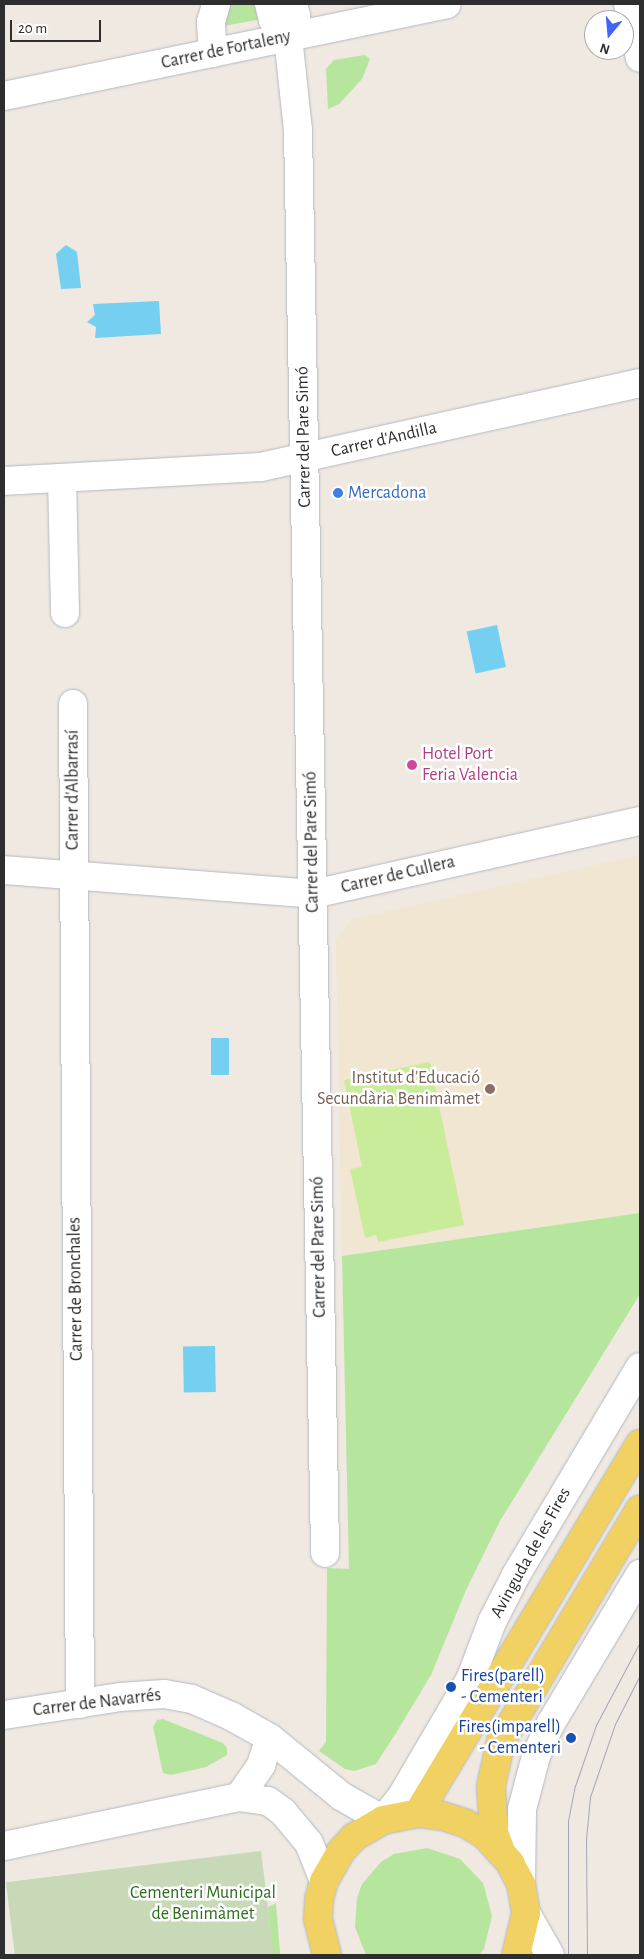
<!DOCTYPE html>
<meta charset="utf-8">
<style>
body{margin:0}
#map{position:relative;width:644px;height:1959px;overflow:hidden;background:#efe9e1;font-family:"Alegreya Sans",sans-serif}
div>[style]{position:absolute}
.education>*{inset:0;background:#f0e6d1}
.green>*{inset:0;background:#b6e59e}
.cemetery>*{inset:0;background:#c8d9b8;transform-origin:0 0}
.pitch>*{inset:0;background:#c9ec9a}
.water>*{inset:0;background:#75cff0;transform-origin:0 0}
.roads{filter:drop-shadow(0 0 1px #b4b7c1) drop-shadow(0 0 1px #b4b7c1)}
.minor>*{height:28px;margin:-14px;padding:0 14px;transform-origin:14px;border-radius:14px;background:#fff}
.major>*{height:28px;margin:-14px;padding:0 14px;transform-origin:14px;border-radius:14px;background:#f2d163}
.tram>*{height:1px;margin:-0.5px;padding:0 0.5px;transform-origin:0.5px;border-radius:0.5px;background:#a3a6b8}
.dots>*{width:14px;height:14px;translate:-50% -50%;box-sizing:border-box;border:2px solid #fff;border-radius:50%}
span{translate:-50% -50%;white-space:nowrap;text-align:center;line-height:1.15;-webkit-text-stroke:5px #fff;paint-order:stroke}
.street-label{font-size:18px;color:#2e2e2e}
.shop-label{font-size:18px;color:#366cbe}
.left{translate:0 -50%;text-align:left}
.hotel-label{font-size:18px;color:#b23c85}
.education-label{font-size:18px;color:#785e54}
.right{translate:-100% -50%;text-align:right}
.transit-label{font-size:18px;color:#164399}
.park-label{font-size:18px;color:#2c6e1b}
.frame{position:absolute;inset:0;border:5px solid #2e2e2e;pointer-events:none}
.north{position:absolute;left:584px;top:10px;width:50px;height:50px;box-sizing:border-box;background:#fff;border:1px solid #ababab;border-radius:50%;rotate:197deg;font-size:14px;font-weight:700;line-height:20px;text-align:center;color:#2e2e2e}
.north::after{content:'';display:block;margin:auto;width:18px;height:22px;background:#4264fb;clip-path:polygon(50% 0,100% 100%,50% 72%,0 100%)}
.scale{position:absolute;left:10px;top:20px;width:91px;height:22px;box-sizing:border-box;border:2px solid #2e2e2e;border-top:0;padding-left:6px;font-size:15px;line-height:18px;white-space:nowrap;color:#2e2e2e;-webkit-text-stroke:4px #fff;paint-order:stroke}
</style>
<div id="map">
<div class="education">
<div style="clip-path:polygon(640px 855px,640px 1213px,342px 1256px,336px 940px,353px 919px)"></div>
</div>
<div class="green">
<div style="clip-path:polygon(226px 4px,259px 4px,261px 19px,219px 27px)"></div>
<div style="clip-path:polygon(365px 55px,370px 59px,362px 79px,339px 104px,328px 109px,326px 69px,334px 60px)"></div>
<div style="clip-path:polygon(640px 1213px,640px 1294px,500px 1521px,466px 1590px,431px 1675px,396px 1733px,376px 1764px,354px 1771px,345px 1769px,319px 1751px,326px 1742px,327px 1568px,349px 1569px,342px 1256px)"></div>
<div style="clip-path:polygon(163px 1719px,223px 1743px,227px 1748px,227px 1755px,206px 1767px,171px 1775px,163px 1773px,153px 1727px,157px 1720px)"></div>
<div style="clip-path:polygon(427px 1848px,460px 1859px,483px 1883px,492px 1916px,484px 1949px,479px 1955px,366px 1955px,355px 1927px,357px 1898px,362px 1884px,381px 1862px,394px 1854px)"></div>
<div style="clip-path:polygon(276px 1903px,280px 1953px,281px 1955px,273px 1955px,268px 1907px)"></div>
</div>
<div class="cemetery">
<div style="left:261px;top:1851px;width:105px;height:257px;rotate:83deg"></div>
</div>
<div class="pitch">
<div style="clip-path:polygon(430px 1062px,464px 1225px,378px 1242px,376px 1235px,365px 1238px,350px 1169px,362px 1167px,344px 1080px)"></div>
</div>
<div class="water">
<div style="clip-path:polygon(66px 245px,77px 252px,81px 288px,61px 289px,56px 254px)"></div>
<div style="clip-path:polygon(159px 301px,161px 334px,95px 338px,96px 327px,87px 322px,95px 315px,93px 304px)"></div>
<div style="left:497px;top:625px;width:43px;height:31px;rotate:78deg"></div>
<div style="left:211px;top:1038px;width:18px;height:37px"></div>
<div style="left:215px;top:1346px;width:46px;height:32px;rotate:89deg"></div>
</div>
<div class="roads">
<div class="minor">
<div style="left:269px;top:4px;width:16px;rotate:76deg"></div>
<div style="left:273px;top:20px;width:23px;rotate:49deg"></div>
<div style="left:293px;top:4px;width:12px;rotate:76deg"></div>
<div style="left:296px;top:16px;width:22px;rotate:111deg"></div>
<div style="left:288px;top:37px;width:94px;rotate:83.9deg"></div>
<div style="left:298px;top:130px;width:1423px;rotate:88.91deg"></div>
<div style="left:628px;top:4px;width:55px;rotate:77.5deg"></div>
<div style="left:213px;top:53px;width:31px;rotate:-94deg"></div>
<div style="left:211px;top:22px;width:19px;rotate:-74deg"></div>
<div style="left:4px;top:96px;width:452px;rotate:-11.7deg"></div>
<div style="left:62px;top:478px;width:135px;rotate:88.7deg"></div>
<div style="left:4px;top:481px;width:257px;rotate:-3.1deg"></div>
<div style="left:261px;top:467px;width:388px;rotate:-12.5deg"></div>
<div style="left:73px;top:704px;width:1000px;rotate:89.6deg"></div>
<div style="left:4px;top:870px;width:310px;rotate:4.4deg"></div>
<div style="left:313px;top:894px;width:335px;rotate:-12.6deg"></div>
<div style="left:4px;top:1715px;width:117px;rotate:-8.8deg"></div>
<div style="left:120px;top:1697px;width:44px;rotate:-3.9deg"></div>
<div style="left:164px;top:1694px;width:28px;rotate:10deg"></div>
<div style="left:192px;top:1699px;width:43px;rotate:23.6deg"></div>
<div style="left:231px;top:1716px;width:45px;rotate:29.4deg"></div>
<div style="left:270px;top:1738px;width:92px;rotate:39.2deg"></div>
<div style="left:341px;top:1796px;width:48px;rotate:29.7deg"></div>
<div style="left:383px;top:1820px;width:33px;rotate:-52deg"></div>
<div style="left:403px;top:1794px;width:132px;rotate:-59.6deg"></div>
<div style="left:470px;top:1680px;width:62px;rotate:-69.2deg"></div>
<div style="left:492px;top:1622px;width:53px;rotate:-62.9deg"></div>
<div style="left:516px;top:1575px;width:242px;rotate:-59.2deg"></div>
<div style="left:239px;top:1797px;width:39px;rotate:-55deg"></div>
<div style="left:261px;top:1765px;width:28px;rotate:-72deg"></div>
<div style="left:4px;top:1846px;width:240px;rotate:-11.8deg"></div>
<div style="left:239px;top:1797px;width:29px;rotate:8deg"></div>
<div style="left:268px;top:1801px;width:19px;rotate:36deg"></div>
<div style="left:283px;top:1812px;width:40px;rotate:50deg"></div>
<div style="left:309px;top:1843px;width:41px;rotate:68.5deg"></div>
<div style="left:521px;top:1884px;width:75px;rotate:-89.2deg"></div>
<div style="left:522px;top:1809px;width:55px;rotate:-75.2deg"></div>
<div style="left:536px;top:1756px;width:36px;rotate:-66deg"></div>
<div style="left:551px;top:1723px;width:174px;rotate:-59.1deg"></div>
<div style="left:526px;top:1913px;width:48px;rotate:60.3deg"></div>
</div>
<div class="major">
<div style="left:418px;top:1813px;width:431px;rotate:-59deg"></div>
<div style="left:501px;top:1851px;width:19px;rotate:-111deg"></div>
<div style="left:494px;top:1833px;width:47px;rotate:-93.7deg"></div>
<div style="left:491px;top:1786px;width:46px;rotate:-77.5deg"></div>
<div style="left:501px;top:1741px;width:270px;rotate:-59.1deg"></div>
<div style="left:327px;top:1955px;width:37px;rotate:-104deg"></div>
<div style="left:318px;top:1919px;width:20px;rotate:-87deg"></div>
<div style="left:319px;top:1899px;width:19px;rotate:-74deg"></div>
<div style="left:324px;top:1881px;width:34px;rotate:-60deg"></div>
<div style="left:341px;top:1851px;width:19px;rotate:-47deg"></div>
<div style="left:354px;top:1837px;width:34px;rotate:-30deg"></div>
<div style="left:383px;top:1820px;width:36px;rotate:-11deg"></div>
<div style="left:418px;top:1813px;width:25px;rotate:7deg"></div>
<div style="left:443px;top:1816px;width:23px;rotate:18deg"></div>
<div style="left:465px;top:1823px;width:23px;rotate:31deg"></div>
<div style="left:485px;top:1835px;width:38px;rotate:48deg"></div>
<div style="left:510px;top:1863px;width:24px;rotate:62deg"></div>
<div style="left:521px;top:1884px;width:29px;rotate:80deg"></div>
<div style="left:526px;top:1913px;width:43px;rotate:103.4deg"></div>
</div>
</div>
<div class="tram">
<div style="left:568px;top:1955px;width:134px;rotate:-90deg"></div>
<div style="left:568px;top:1821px;width:36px;rotate:-79deg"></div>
<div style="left:575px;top:1786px;width:65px;rotate:-71deg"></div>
<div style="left:596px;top:1725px;width:94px;rotate:-62.1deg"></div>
<div style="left:587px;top:1955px;width:116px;rotate:-90.5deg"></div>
<div style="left:586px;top:1839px;width:42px;rotate:-84.6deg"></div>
<div style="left:590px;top:1797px;width:77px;rotate:-71.1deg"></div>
<div style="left:615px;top:1724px;width:55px;rotate:-63deg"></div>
</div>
<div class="dots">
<div style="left:338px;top:493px;background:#3f7fe0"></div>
<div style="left:412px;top:765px;background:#d1479c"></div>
<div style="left:490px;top:1089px;background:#8d6e63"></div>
<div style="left:451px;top:1687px;background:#1a4fb4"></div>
<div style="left:571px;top:1738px;background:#1a4fb4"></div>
</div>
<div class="street-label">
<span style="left:226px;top:50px;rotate:-12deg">Carrer de Fortaleny</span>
<span style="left:304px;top:437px;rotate:-91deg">Carrer del Pare Simó</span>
<span style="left:384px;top:440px;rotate:-13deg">Carrer d'Andilla</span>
<span style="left:73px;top:790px;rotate:-90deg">Carrer d'Albarrasí</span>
<span style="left:312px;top:842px;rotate:-91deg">Carrer del Pare Simó</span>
<span style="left:398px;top:875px;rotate:-13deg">Carrer de Cullera</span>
<span style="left:319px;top:1247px;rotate:-91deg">Carrer del Pare Simó</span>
<span style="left:76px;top:1289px;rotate:-91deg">Carrer de Bronchales</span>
<span style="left:531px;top:1553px;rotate:-61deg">Avinguda de les Fires</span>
<span style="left:97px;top:1703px;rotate:-7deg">Carrer de Navarrés</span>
</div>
<div class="shop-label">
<span class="left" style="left:348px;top:493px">Mercadona</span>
</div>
<div class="hotel-label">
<span class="left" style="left:422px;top:765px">Hotel Port<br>Feria Valencia</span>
</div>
<div class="education-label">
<span class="right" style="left:480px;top:1089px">Institut d'Educació<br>Secundària Benimàmet</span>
</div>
<div class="transit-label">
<span class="left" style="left:461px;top:1687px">Fires(parell)<br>- Cementeri</span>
<span class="right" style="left:561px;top:1738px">Fires(imparell)<br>- Cementeri</span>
</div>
<div class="park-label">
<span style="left:203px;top:1904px">Cementeri Municipal<br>de Benimàmet</span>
</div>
<div class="frame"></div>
<div class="north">N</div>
<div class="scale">20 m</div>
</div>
